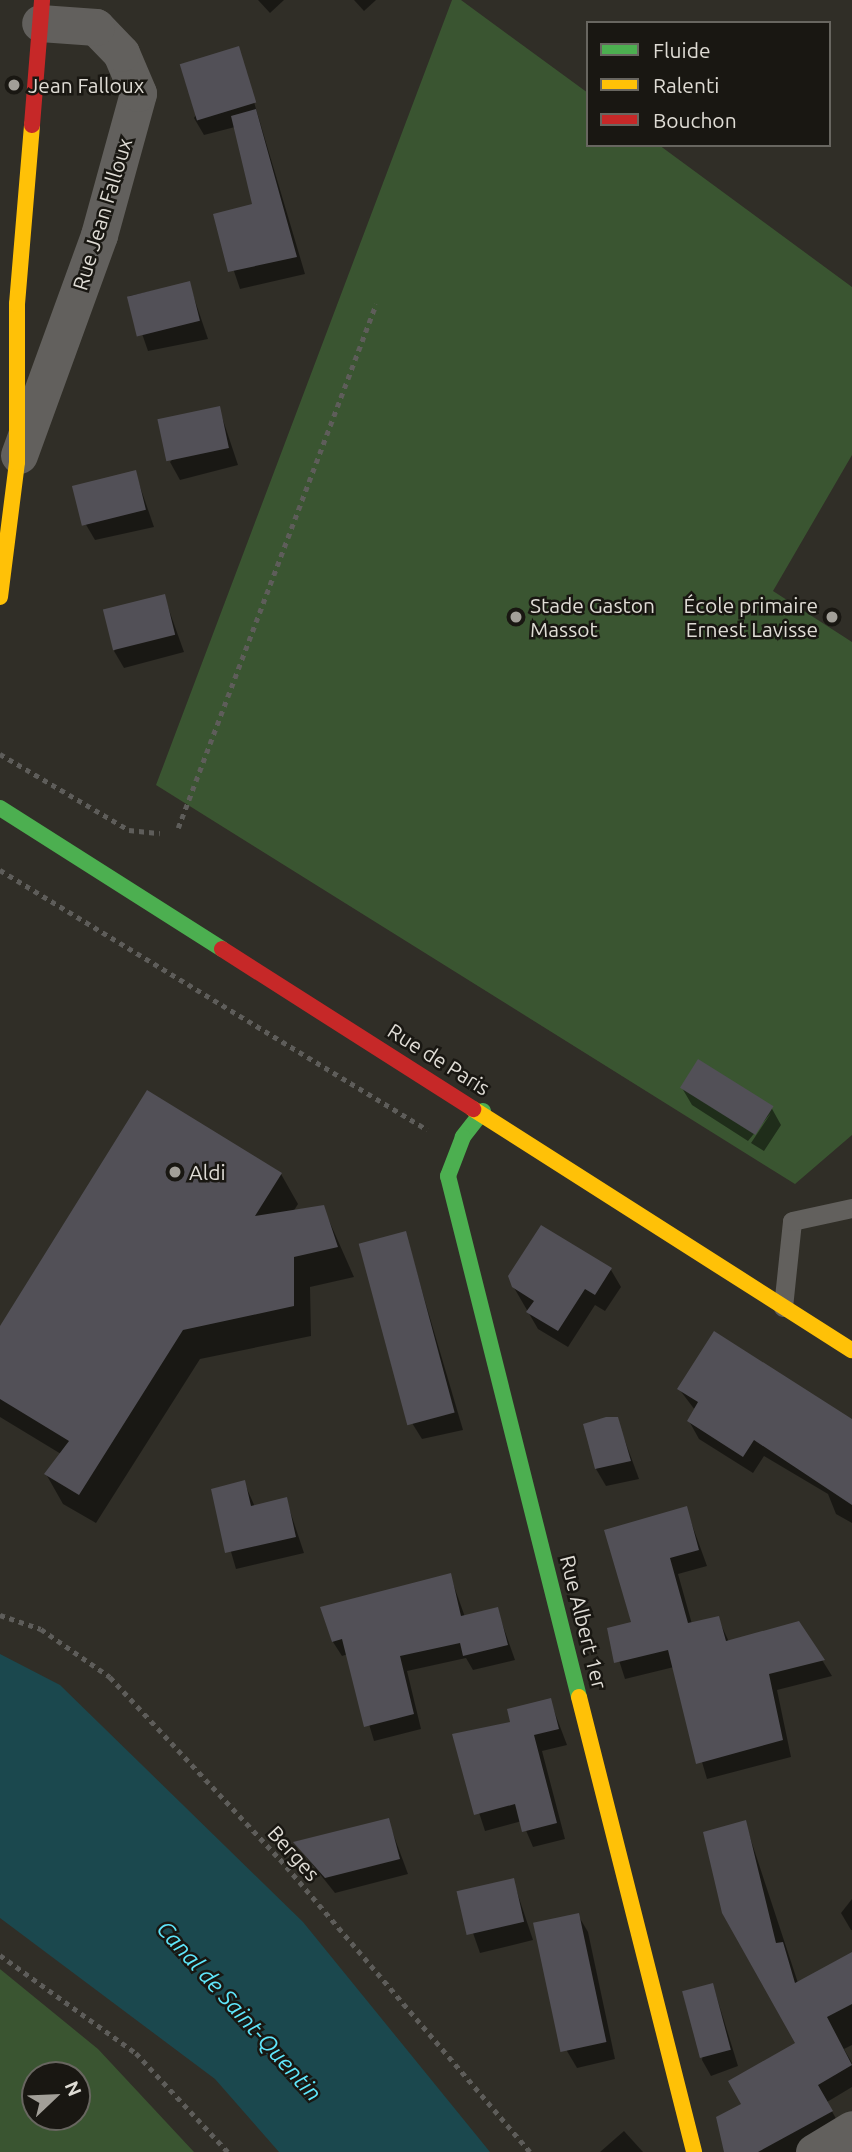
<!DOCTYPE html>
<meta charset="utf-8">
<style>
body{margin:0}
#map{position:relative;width:852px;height:2152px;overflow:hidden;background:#302e27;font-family:Ubuntu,sans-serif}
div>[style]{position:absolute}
.green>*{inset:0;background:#3a5531}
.water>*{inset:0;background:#1b484e}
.shadow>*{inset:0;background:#0007}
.building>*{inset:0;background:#525057;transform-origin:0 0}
.path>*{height:4.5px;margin-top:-2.25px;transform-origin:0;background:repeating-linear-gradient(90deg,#5e5d5a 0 5px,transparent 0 10px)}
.lane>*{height:19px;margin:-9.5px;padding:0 9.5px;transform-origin:9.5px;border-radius:9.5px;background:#62605d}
.street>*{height:37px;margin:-18.5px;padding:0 18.5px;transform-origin:18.5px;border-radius:18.5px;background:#62605d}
.fast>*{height:16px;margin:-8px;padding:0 8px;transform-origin:8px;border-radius:8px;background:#4caf50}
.slow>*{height:16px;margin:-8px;padding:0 8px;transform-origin:8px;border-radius:8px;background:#ffc107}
.jam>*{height:16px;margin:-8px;padding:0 8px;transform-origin:8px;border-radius:8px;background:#c62828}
.dots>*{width:19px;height:19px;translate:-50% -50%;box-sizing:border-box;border:4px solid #191712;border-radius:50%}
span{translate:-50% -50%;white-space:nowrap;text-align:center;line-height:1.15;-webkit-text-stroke:5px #191712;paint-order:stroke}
.poi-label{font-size:21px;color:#dfdcd5}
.left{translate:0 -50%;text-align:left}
.right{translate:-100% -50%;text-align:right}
.street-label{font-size:21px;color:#dfdcd5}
.water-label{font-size:23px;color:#5fe6fb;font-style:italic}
.legend{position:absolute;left:586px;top:21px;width:245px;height:126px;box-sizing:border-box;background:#191712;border:2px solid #686660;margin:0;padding:9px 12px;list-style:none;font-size:21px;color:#dfdcd5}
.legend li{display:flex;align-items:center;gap:14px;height:35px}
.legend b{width:35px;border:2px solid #686660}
.north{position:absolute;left:21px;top:2061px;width:70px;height:70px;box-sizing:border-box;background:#191712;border:2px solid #686660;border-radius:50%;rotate:67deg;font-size:19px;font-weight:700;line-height:28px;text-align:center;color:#dfdcd5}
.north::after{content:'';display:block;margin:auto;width:24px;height:32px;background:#a29f98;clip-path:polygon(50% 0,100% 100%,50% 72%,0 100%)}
</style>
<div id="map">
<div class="green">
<div style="clip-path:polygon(452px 0,461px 0,588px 93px,588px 145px,659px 145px,852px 287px,852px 455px,773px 591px,852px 642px,852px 1135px,795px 1184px,156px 785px)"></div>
<div style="clip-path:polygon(evenodd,0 1969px,98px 2049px,194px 2152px,0 2152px,0 1969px,77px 2075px,77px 2117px,35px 2117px,35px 2075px,77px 2075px)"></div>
</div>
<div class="water">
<div style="clip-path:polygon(0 1654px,60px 1685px,303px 1922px,490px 2152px,279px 2152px,215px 2079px,0 1918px)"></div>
</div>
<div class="shadow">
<div style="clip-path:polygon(258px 0,284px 0,270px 13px)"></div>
<div style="clip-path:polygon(354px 0,376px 0,364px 11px)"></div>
<div style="clip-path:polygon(238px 48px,305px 274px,240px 289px,215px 215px,254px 205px,235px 127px,204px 135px,194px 118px)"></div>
<div style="clip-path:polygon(189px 283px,208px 339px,148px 351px,129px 296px)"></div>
<div style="clip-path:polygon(219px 408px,238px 465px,180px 480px,170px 462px)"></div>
<div style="clip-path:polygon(135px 472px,154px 527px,95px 540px,85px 523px)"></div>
<div style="clip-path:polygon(164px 596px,184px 652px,124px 668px,114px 651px)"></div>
<div style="clip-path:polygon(682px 1088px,771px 1107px,781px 1125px,764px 1151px,751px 1143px,771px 1113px,748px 1141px,692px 1105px)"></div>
<div style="clip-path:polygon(281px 1174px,298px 1204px,293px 1212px,323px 1207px,354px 1277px,310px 1287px,311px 1336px,200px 1359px,96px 1523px,63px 1504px,46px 1474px,61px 1454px,0 1417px,0 1329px)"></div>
<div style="clip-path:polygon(405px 1233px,463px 1430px,422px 1439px,407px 1415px,360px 1244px)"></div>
<div style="clip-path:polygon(611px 1270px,621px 1287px,605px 1311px,595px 1305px,568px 1347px,538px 1329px,513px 1286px)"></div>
<div style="clip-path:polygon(679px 1389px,852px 1422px,852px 1523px,836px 1514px,828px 1494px,764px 1456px,753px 1473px,699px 1439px,689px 1421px,695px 1410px)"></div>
<div style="clip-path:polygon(617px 1419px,639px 1479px,606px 1486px,596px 1469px)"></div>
<div style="clip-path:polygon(244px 1482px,255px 1507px,286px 1499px,304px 1553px,236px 1569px,213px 1490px)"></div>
<div style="clip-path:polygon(686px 1508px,707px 1566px,678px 1574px,692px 1624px,718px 1618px,729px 1642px,799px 1623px,832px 1676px,777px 1690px,791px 1757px,707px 1779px,674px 1667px,625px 1679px,609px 1629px,634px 1623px)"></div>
<div style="clip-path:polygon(450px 1575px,465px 1617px,497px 1609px,515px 1660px,473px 1670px,466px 1658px,407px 1671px,421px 1729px,374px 1741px,348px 1654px,342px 1656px,333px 1642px,322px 1608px)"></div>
<div style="clip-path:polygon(550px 1700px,567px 1745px,542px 1751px,565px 1839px,533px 1847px,522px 1821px,485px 1831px,454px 1736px,512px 1723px)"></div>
<div style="clip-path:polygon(388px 1820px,408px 1874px,335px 1893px,296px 1844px)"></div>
<div style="clip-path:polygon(745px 1822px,798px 1983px,852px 1954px,852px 2045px,844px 2049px,852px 2063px,852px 2087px,827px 2102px,841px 2128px,798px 2152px,725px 2152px,743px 2105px,797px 2044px)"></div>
<div style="clip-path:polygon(513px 1880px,533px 1940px,480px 1953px,459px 1893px)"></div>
<div style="clip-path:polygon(852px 1899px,852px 1930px,851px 1930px,841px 1913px)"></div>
<div style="clip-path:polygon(578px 1915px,588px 1932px,615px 2059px,577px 2068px,567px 2051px)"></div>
<div style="clip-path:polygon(713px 1985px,738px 2066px,711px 2076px,702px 2060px)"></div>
<div style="clip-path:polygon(624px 2131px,643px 2152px,600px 2152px)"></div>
</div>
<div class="building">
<div style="left:239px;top:46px;width:59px;height:62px;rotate:73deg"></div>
<div style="clip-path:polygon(256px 109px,297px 257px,228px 272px,213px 214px,252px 204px,231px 116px)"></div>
<div style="left:190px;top:281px;width:41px;height:65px;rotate:76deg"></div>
<div style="left:220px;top:406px;width:43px;height:64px;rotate:78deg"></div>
<div style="left:136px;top:470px;width:41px;height:66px;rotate:76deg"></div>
<div style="left:165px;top:594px;width:42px;height:64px;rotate:76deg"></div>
<div style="left:698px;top:1059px;width:89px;height:34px;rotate:32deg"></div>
<div style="clip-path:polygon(147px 1090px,282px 1173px,255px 1216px,324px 1205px,338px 1247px,294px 1257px,294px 1306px,183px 1330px,79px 1495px,44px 1474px,69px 1441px,0 1399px,0 1326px)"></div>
<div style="clip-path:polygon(541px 1225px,612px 1268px,595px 1295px,585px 1289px,558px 1331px,526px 1312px,534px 1301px,512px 1287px,508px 1276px)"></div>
<div style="left:406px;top:1231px;width:188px;height:49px;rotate:75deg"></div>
<div style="clip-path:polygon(714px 1331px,852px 1419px,852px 1505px,754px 1440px,743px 1457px,687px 1421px,698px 1402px,677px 1389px)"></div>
<div style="clip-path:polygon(606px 1417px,618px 1417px,631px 1461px,595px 1469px,583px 1424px)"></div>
<div style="clip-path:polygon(245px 1480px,251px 1506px,287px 1497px,296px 1537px,225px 1553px,211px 1489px)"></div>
<div style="clip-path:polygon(687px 1506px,699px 1550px,670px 1558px,688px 1623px,719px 1616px,726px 1641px,799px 1621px,825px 1660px,769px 1674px,783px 1740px,696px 1764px,668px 1650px,614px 1663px,607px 1628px,631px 1622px,604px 1530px)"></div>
<div style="clip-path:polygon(451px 1573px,461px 1616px,498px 1607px,508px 1645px,463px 1656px,460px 1643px,400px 1656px,414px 1714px,364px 1727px,342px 1639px,332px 1642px,320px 1607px)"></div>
<div style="clip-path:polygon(551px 1698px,559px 1729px,534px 1735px,557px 1823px,522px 1832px,515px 1804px,474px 1815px,452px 1734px,510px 1722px,507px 1709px)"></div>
<div style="clip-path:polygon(389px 1818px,400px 1859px,325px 1878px,293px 1842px)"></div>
<div style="clip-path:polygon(746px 1820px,776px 1943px,783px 1942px,795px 1983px,852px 1952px,852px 2004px,827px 2017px,852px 2065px,818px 2085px,833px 2111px,758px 2152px,724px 2152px,716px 2117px,741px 2104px,728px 2081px,795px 2043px,722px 1913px,703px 1832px)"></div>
<div style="left:514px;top:1878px;width:45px;height:59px;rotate:77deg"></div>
<div style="left:579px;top:1913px;width:132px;height:47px;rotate:78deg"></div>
<div style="left:713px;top:1983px;width:69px;height:32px;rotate:75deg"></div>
</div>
<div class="path">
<div style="left:0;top:754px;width:150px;rotate:30.5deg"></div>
<div style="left:129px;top:830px;width:31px;rotate:6deg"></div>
<div style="left:178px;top:828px;width:560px;rotate:-69.3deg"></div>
<div style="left:0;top:870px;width:500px;rotate:31.3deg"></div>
<div style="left:0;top:1615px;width:43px;rotate:18.9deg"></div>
<div style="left:41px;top:1629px;width:84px;rotate:34.8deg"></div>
<div style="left:110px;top:1677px;width:249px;rotate:47deg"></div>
<div style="left:280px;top:1859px;width:385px;rotate:49.5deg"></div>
<div style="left:0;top:1955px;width:168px;rotate:35.8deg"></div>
<div style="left:136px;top:2053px;width:135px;rotate:47.1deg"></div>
</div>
<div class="lane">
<div style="left:783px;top:1307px;width:86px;rotate:-84deg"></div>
<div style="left:792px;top:1221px;width:61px;rotate:-12.2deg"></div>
</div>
<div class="street">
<div style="left:19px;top:455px;width:234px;rotate:-70deg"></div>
<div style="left:99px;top:235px;width:147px;rotate:-74.6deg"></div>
<div style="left:138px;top:93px;width:43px;rotate:-113deg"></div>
<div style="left:121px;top:53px;width:36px;rotate:-134deg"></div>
<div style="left:96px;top:27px;width:56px;rotate:-175.9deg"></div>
<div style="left:814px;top:2152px;width:44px;rotate:-31.2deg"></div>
</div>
<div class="fast">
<div style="left:0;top:808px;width:263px;rotate:32.4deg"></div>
<div style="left:483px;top:1111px;width:33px;rotate:128deg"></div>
<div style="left:463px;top:1137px;width:42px;rotate:111deg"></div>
<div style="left:448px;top:1176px;width:537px;rotate:75.89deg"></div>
</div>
<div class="slow">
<div style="left:0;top:597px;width:136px;rotate:-82.8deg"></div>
<div style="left:17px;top:462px;width:158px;rotate:-90deg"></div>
<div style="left:17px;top:304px;width:180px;rotate:-85.2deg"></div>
<div style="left:473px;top:1109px;width:449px;rotate:32.5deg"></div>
<div style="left:579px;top:1697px;width:469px;rotate:75.8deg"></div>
</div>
<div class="jam">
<div style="left:32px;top:125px;width:125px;rotate:-85.4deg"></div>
<div style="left:222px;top:949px;width:298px;rotate:32.5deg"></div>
</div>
<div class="dots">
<div style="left:14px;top:85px;background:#a29f98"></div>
<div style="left:516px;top:617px;background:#a29f98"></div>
<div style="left:832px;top:617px;background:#a29f98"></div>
<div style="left:175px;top:1172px;background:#a29f98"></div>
</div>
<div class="poi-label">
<span class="left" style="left:28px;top:85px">Jean Falloux</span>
<span class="left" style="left:530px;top:617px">Stade Gaston<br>Massot</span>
<span class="right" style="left:818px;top:617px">École primaire<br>Ernest Lavisse</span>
<span class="left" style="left:189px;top:1172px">Aldi</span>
</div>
<div class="street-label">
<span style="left:102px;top:214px;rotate:-73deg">Rue Jean Falloux</span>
<span style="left:439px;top:1059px;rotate:32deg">Rue de Paris</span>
<span style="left:584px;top:1622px;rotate:76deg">Rue Albert 1er</span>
<span style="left:294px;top:1853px;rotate:48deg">Berges</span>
</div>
<div class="water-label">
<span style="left:239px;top:2011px;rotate:48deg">Canal de Saint-Quentin</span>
</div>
<ul class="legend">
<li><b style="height:9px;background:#4caf50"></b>Fluide</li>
<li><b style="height:9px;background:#ffc107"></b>Ralenti</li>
<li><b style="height:9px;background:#c62828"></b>Bouchon</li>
</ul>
<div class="north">N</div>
</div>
